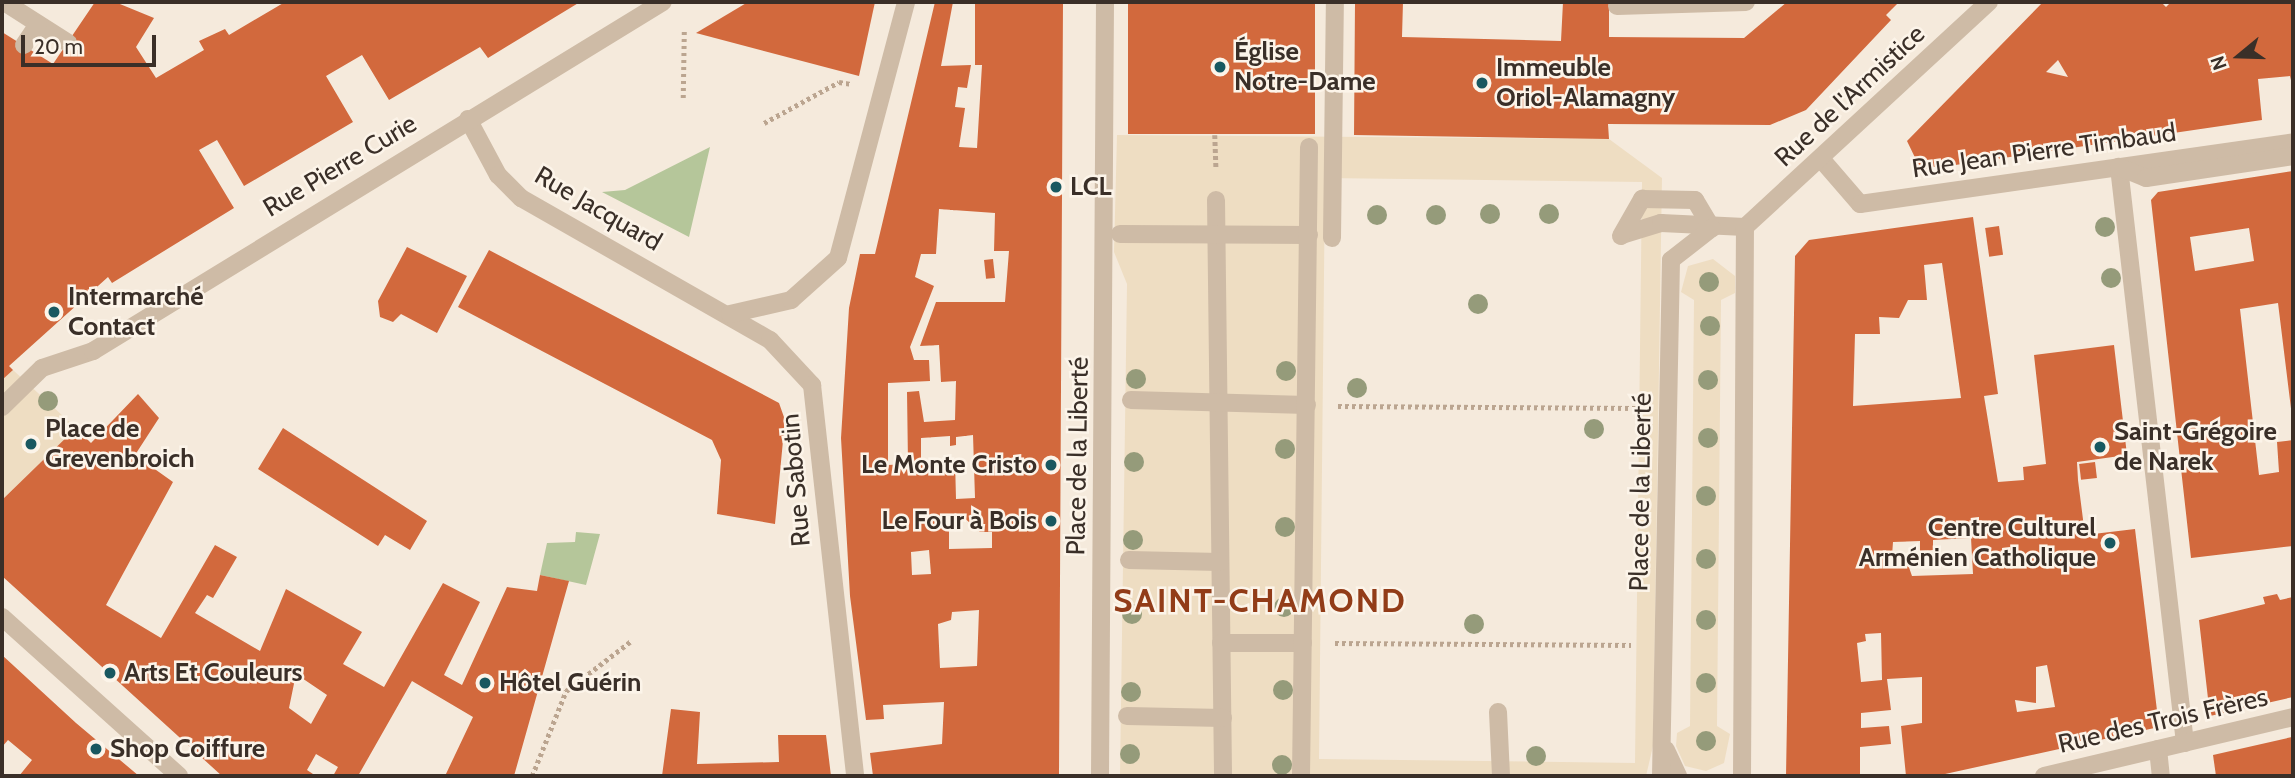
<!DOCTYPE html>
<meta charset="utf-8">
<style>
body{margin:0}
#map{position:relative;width:2295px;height:778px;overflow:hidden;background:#f5eadc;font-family:Cabin,sans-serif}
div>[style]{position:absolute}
.green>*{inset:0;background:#b5c69a}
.plaza>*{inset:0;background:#eeddc2}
.building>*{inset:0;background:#d2693d;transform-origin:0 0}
.path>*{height:4.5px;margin-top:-2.25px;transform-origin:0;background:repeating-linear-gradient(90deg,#bba590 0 3.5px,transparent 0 7px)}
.minor>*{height:18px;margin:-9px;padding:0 9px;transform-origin:9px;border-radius:9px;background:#cebba6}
.trees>*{width:20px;height:20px;margin:-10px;border-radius:50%;background:#959b7a}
.dots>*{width:19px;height:19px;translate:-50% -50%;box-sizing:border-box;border:4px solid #fcf4e9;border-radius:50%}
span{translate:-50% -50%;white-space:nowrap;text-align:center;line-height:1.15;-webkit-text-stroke:5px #fcf4e9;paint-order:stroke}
.poi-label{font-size:26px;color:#3a2f28;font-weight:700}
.left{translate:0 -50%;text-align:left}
.right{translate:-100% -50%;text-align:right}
.street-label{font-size:26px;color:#3a2f28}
.district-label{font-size:33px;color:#923c18;font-weight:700;letter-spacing:2px}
.frame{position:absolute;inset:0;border:4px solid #3a2f28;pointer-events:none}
.north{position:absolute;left:2204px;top:21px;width:70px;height:70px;-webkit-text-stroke:5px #fcf4e9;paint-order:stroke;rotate:251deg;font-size:19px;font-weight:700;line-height:28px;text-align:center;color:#3a2f28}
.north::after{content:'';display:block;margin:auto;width:24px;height:32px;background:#3a2f28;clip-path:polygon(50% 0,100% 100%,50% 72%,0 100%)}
.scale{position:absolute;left:21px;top:35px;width:135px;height:32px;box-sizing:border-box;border:4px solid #3a2f28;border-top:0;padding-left:9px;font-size:21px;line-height:24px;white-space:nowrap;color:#3a2f28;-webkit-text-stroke:5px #fcf4e9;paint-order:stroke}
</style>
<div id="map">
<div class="green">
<div style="clip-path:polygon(710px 147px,689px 237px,602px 192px,625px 190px)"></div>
<div style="clip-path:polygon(576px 532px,600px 534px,586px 585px,540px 575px,547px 543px,575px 542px)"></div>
</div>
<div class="plaza">
<div style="clip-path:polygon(evenodd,1117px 135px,1609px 139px,1662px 178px,1653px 746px,1646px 776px,1120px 776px,1127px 284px,1114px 252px,1117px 135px,1325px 178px,1642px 182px,1635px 763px,1319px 759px,1325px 178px)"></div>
<div style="clip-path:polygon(1713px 259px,1735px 276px,1735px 293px,1721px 300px,1717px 726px,1730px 734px,1724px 763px,1706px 771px,1685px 766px,1676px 746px,1677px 733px,1690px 726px,1694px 300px,1681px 292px,1688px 266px)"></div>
<div style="clip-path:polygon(13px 370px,76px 428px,2px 500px,2px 380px)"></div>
</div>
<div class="building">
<div style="clip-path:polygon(95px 2px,115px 2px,154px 18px,136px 47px,156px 78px,204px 50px,199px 41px,225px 29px,229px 35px,285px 2px,580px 2px,488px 58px,480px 47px,389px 100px,362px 55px,326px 76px,353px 122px,244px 186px,217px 140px,199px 150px,234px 208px,112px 283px,108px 277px,9px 366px,13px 370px,2px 380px,2px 32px,53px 64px)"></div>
<div style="clip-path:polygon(748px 2px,875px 2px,859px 76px,696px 33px)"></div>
<div style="clip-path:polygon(evenodd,935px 2px,953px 2px,941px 66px,971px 65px,967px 88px,958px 87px,955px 107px,965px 108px,959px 147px,977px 148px,982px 65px,975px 65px,975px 2px,1063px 2px,1059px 776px,873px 776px,870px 753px,942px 744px,944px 702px,883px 705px,884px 719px,866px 720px,850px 596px,841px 438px,849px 308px,860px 254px,875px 254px,935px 2px,939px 209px,995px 213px,994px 251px,1009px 251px,1005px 302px,936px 302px,920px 346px,939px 345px,941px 382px,956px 381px,955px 420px,924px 422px,919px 391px,907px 392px,908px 464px,888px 465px,888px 383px,930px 381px,929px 360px,914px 360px,910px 347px,934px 286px,915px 277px,921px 254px,936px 254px,939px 209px,935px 2px,973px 435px,975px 498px,956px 499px,955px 460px,921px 463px,921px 438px,950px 436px,950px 446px,956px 445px,956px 437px,973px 435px,935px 2px,960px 514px,980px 532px,992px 532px,992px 548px,949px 549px,949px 515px,960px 514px,935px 2px,929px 550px,931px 574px,912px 575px,911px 552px,929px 550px,935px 2px,979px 610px,977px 666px,940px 668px,938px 624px,951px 620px,952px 612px,979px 610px)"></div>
<div style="left:1128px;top:2px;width:187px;height:132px"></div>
<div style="clip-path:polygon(1355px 2px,1403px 2px,1402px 37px,1561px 41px,1563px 2px,1609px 2px,1609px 37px,1744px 38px,1787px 2px,1899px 2px,1886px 15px,1891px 20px,1806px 110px,1770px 125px,1608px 124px,1609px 139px,1354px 135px)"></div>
<div style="clip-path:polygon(evenodd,2043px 2px,2161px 2px,2166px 7px,2171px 2px,2293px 2px,2293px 89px,2290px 76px,2258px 79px,2262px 120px,1921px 170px,1907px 141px,2043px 2px,2058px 60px,2068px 77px,2046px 72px,2058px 60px)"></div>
<div style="clip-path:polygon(evenodd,2293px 171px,2293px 425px,2278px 303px,2240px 309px,2259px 475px,2279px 472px,2277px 442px,2293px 440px,2293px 546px,2191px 558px,2151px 200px,2158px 192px,2293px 171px,2249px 228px,2254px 261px,2195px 271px,2190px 237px,2249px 228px)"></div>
<div style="clip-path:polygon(evenodd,1973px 217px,1998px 394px,1984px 396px,1998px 482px,2024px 480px,2023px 467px,2046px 464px,2034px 355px,2114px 345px,2127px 455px,2077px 462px,2078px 480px,2085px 535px,2135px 529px,2159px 727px,1936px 776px,1906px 776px,1901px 726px,1922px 723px,1922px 677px,1887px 679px,1891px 710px,1861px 713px,1861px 728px,1889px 726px,1891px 744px,1860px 747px,1860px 776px,1786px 776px,1795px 256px,1809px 240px,1973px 217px,1942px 263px,1961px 398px,1853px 406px,1855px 334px,1880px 334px,1879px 317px,1899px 318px,1908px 300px,1927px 300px,1924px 265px,1942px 263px,1973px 217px,1971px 538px,1973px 574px,1912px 576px,1905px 556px,1892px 556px,1893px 542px,1920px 541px,1920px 551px,1933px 550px,1933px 540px,1971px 538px,1973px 217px,1881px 633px,1882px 680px,1861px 682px,1857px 643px,1866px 641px,1865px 634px,1881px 633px,1973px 217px,2047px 665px,2055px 707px,2017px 712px,2015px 700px,2036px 703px,2036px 667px,2047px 665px)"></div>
<div style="left:1999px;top:226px;width:29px;height:14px;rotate:82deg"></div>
<div style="clip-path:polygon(407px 247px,467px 276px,437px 333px,401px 314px,393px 322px,380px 317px,378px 301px)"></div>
<div style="clip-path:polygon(489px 250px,779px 403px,785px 420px,775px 524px,717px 514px,721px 460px,712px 440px,458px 307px)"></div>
<div style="left:993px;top:259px;width:19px;height:9px;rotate:84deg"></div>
<div style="clip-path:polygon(evenodd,138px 394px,159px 418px,135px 455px,173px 482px,106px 605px,161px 638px,215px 545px,237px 557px,213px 598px,207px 595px,195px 613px,260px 651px,286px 589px,362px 632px,343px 664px,384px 687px,443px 583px,480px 602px,444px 675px,462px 685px,507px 587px,537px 591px,540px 575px,569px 581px,514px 776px,445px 776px,473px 717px,412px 681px,358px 776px,333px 776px,338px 767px,316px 754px,307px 770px,316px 776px,222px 776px,2px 576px,2px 500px,76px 428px,91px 443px,138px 394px,296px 674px,327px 695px,311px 724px,289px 708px,296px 674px)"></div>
<div style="clip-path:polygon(283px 428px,427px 521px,410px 550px,385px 535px,378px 546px,258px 469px)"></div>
<div style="left:2095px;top:462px;width:16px;height:16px;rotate:83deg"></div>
<div style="clip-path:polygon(2277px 594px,2280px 600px,2293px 597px,2293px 697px,2210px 716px,2199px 620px,2265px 604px,2263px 597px)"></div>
<div style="clip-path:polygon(2px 655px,76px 723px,139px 776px,19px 776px,32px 760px,8px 740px,2px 747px)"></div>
<div style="clip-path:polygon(671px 709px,700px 712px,697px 764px,779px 762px,778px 735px,826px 735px,831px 776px,662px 776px)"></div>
<div style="clip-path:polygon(2292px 737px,2293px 776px,2216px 776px,2213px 755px)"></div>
</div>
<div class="path">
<div style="left:683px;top:98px;width:67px;rotate:-89.1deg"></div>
<div style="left:764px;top:123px;width:85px;rotate:-28.7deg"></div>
<div style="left:839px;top:82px;width:12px;rotate:9deg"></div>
<div style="left:1215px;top:135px;width:34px;rotate:88deg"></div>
<div style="left:1338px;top:406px;width:299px;rotate:0.4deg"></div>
<div style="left:1335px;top:643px;width:296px;rotate:0.4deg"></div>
<div style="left:532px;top:776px;width:92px;rotate:-68.2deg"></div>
<div style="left:566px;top:691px;width:82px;rotate:-37.6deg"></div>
</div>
<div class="minor">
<div style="left:4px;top:2px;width:76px;rotate:32.6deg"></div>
<div style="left:1617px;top:6px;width:129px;rotate:-1.8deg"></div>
<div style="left:24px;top:45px;width:25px;rotate:-56deg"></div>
<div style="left:468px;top:119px;width:64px;rotate:61.8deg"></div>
<div style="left:498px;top:175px;width:33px;rotate:45deg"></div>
<div style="left:521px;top:198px;width:287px;rotate:29.7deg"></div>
<div style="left:770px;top:340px;width:62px;rotate:47deg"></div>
<div style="left:812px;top:385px;width:393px;rotate:83.7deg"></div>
<div style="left:1822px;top:160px;width:58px;rotate:49.2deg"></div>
<div style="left:1860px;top:204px;width:437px;rotate:-8.1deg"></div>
<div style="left:1216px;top:200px;width:576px;rotate:89.3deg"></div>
<div style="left:1745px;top:227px;width:332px;rotate:-42.7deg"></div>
<div style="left:1120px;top:234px;width:189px;rotate:0.3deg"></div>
<div style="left:1622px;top:235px;width:41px;rotate:-17.1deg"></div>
<div style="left:1661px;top:223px;width:84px;rotate:2.7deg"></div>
<div style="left:1621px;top:236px;width:43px;rotate:-60.4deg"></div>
<div style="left:1642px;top:199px;width:53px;rotate:1.1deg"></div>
<div style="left:1695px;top:200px;width:33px;rotate:59deg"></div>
<div style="left:1332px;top:238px;width:236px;rotate:-89.3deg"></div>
<div style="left:730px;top:314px;width:63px;rotate:-12.9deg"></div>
<div style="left:791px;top:300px;width:63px;rotate:-41.8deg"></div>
<div style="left:838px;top:258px;width:265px;rotate:-75.1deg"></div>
<div style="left:1131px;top:400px;width:176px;rotate:1.6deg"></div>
<div style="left:2px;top:407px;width:56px;rotate:-44.3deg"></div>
<div style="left:42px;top:368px;width:54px;rotate:-18.4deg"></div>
<div style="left:93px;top:351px;width:668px;rotate:-31.48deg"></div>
<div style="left:1129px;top:560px;width:91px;rotate:1.3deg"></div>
<div style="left:2px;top:617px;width:238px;rotate:41.9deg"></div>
<div style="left:1221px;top:643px;width:82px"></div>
<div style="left:1498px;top:712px;width:64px;rotate:87.3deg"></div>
<div style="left:1127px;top:716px;width:96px;rotate:1.2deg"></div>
<div style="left:2185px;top:743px;width:580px;rotate:-96.54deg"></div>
<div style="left:2119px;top:167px;width:29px;rotate:22deg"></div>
<div style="left:2146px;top:178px;width:149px;rotate:-8.5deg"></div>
<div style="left:2158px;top:749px;width:27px;rotate:84deg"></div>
<div style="left:1666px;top:750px;width:29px;rotate:65deg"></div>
<div style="left:1100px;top:776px;width:774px;rotate:-89.63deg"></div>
<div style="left:1301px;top:776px;width:629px;rotate:-89.27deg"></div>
<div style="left:1661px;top:776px;width:516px;rotate:-88.89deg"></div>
<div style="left:1671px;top:260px;width:52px;rotate:-38deg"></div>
<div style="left:1742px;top:776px;width:549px;rotate:-89.69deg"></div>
<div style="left:2044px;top:776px;width:256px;rotate:-13.3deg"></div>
</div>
<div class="trees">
<div style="left:1490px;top:214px"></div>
<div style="left:1549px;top:214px"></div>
<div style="left:1377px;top:215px"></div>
<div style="left:1436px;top:215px"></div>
<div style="left:2105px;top:227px"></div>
<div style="left:2111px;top:278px"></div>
<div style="left:1709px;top:282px"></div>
<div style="left:1478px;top:304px"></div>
<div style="left:1710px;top:326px"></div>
<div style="left:1286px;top:371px"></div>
<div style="left:1136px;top:379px"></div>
<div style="left:1708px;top:380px"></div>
<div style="left:1357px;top:388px"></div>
<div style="left:48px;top:401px"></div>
<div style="left:1594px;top:429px"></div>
<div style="left:1708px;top:438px"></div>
<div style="left:1285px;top:449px"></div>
<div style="left:1134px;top:462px"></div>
<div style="left:1706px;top:496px"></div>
<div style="left:1285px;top:527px"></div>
<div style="left:1133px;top:540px"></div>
<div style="left:1706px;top:559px"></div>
<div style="left:1284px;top:607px"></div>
<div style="left:1132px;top:614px"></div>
<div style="left:1706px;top:620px"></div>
<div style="left:1474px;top:624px"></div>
<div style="left:1706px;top:683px"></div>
<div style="left:1283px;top:690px"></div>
<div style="left:1131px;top:692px"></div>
<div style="left:1706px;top:741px"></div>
<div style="left:1130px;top:754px"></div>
<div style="left:1536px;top:756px"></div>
<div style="left:1282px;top:765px"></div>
</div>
<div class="dots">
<div style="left:1220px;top:67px;background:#195860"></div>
<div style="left:1482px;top:83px;background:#195860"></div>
<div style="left:1056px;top:187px;background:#195860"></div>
<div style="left:54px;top:312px;background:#195860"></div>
<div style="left:31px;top:444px;background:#195860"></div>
<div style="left:2100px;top:447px;background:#195860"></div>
<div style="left:1051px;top:465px;background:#195860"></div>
<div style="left:1051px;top:521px;background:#195860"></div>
<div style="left:2110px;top:543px;background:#195860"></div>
<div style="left:110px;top:673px;background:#195860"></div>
<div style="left:485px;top:683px;background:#195860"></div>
<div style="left:96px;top:749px;background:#195860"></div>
</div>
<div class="poi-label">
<span class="left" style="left:1234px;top:67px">Église<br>Notre-Dame</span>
<span class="left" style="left:1496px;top:83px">Immeuble<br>Oriol-Alamagny</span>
<span class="left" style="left:1070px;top:187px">LCL</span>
<span class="left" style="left:68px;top:312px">Intermarché<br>Contact</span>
<span class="left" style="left:45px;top:444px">Place de<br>Grevenbroich</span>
<span class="left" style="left:2114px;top:447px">Saint-Grégoire<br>de Narek</span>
<span class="right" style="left:1037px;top:465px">Le Monte Cristo</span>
<span class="right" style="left:1037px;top:521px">Le Four à Bois</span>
<span class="right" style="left:2096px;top:543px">Centre Culturel<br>Arménien Catholique</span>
<span class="left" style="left:124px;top:673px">Arts Et Couleurs</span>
<span class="left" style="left:499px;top:683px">Hôtel Guérin</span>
<span class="left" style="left:110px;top:749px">Shop Coiffure</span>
</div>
<div class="street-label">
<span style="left:1850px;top:96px;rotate:-43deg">Rue de l'Armistice</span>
<span style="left:2044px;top:151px;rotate:-8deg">Rue Jean Pierre Timbaud</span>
<span style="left:340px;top:166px;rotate:-31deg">Rue Pierre Curie</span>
<span style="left:598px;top:209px;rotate:30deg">Rue Jacquard</span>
<span style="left:1078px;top:456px;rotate:-89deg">Place de la Liberté</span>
<span style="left:796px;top:480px;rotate:-95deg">Rue Sabotin</span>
<span style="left:1641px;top:492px;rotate:-89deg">Place de la Liberté</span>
<span style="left:2163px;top:721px;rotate:-13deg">Rue des Trois Frères</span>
</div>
<div class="district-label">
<span style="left:1260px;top:601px">SAINT-CHAMOND</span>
</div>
<div class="frame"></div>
<div class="north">N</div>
<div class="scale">20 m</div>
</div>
